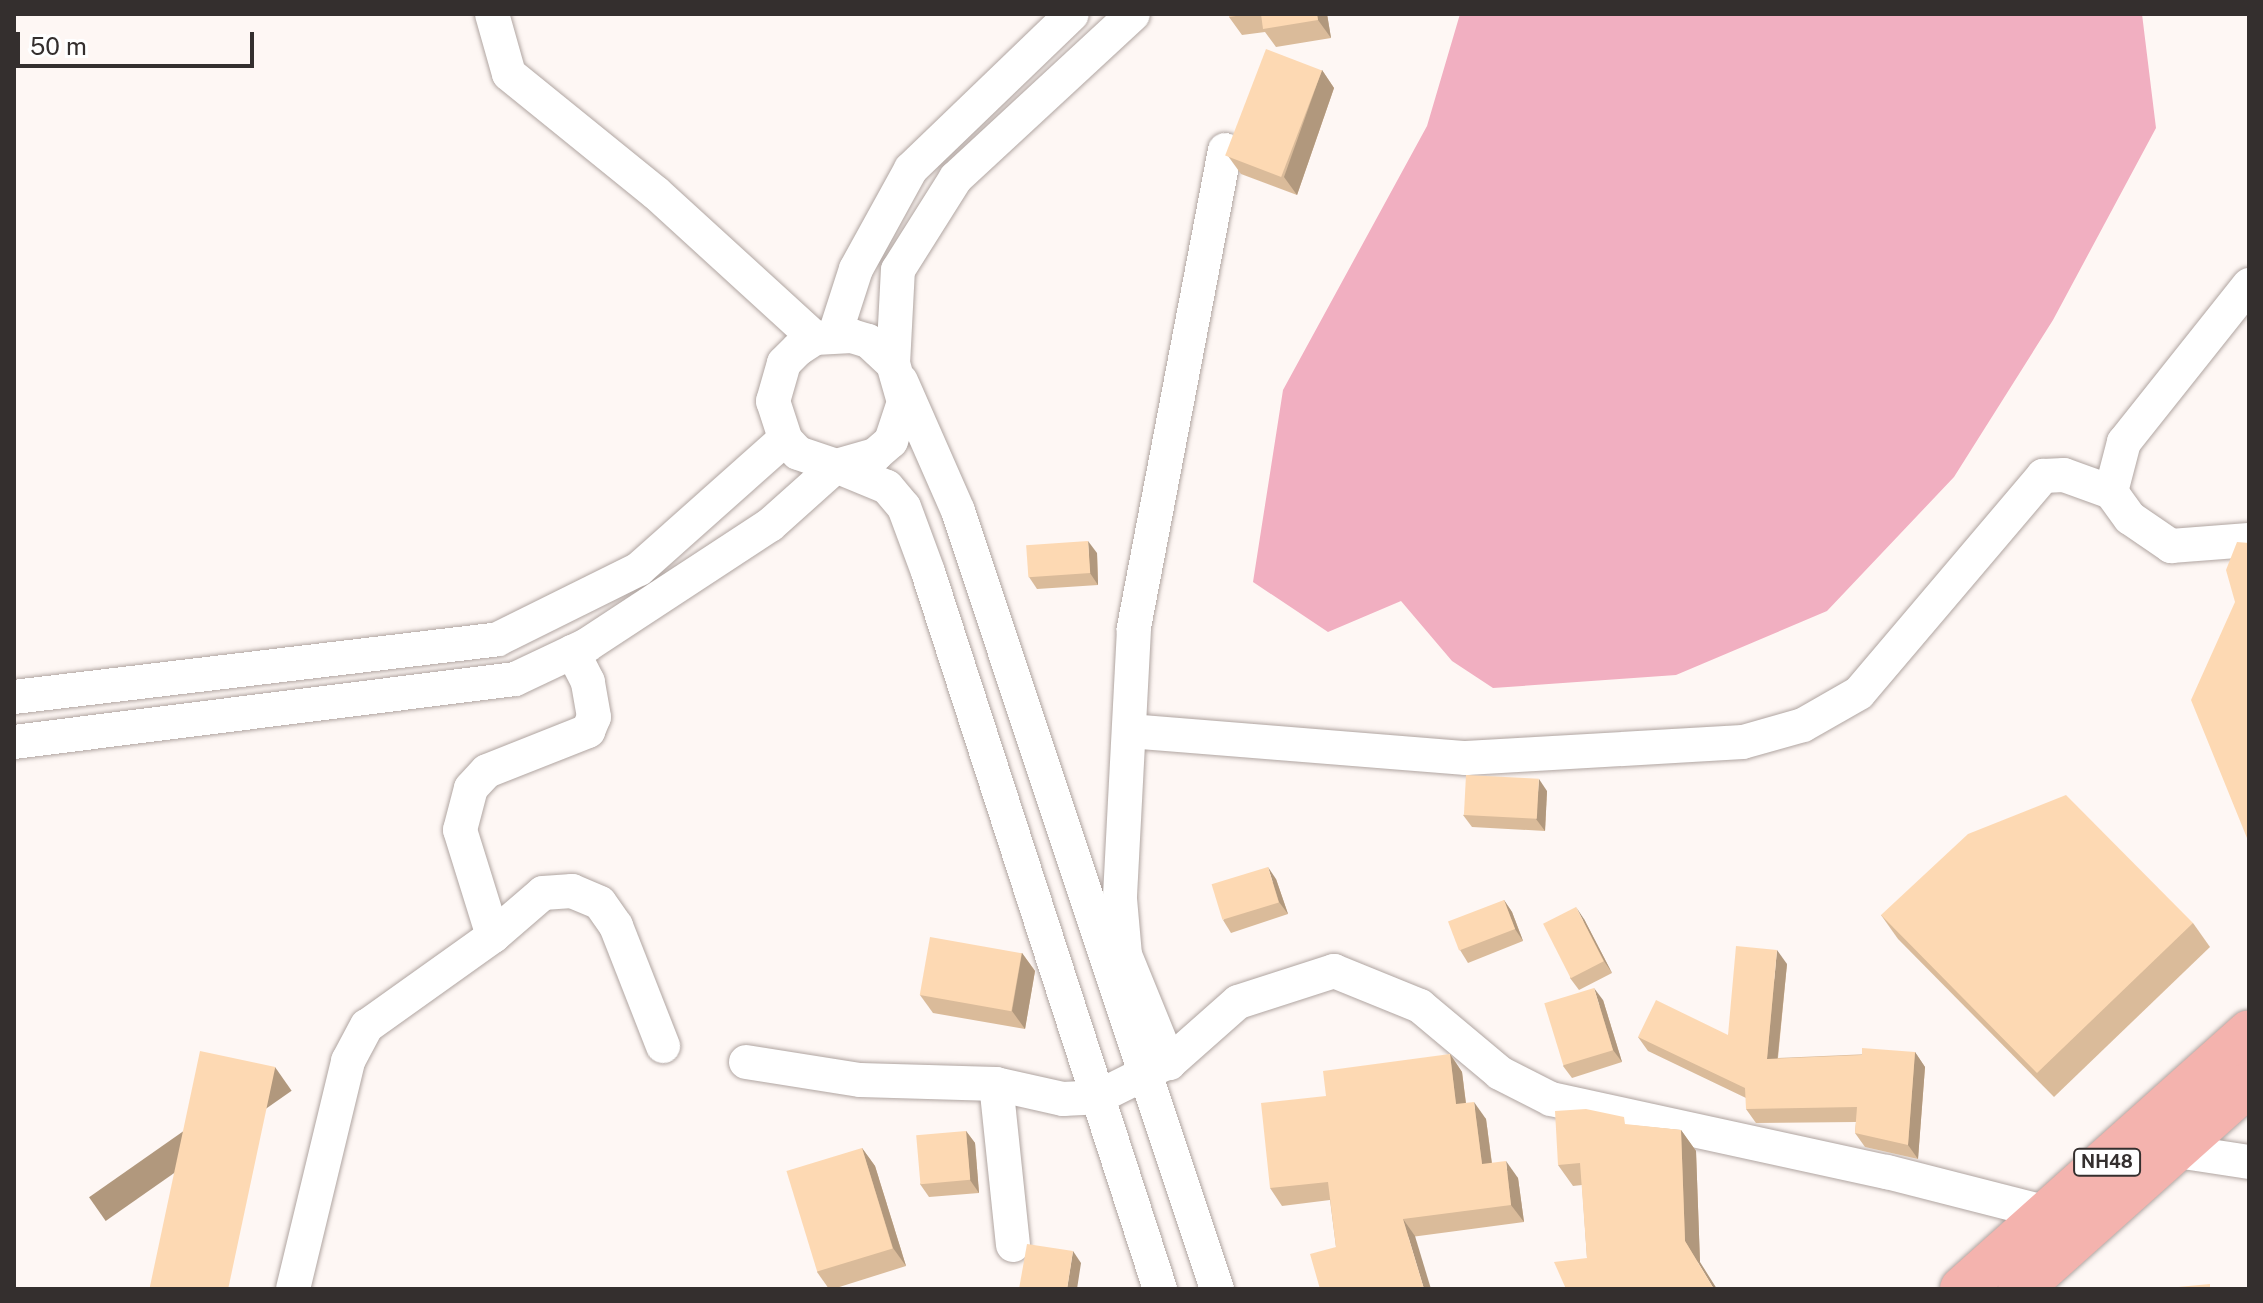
<!DOCTYPE html>
<style>
body{margin:0}
#map{position:relative;width:2263px;height:1303px;overflow:hidden;background:#fef7f4;font-family:"Public Sans",sans-serif}
div>[style]{position:absolute}
.water>*{inset:0;background:#f1afc1}
.roads{filter:drop-shadow(0 0 2px #b0a5a1) drop-shadow(0 0 2px #b0a5a1)}
.minor>*{height:34px;margin:-17px;padding:0 17px;transform-origin:17px;border-radius:17px;background:#fff}
.highway>*{height:44px;margin:-22px;padding:0 22px;transform-origin:22px;border-radius:22px;background:#f4b3ae}
.wall>*{inset:0;background:#dabb9a}
.shaded-wall>*{inset:0;background:#b1987d;transform-origin:0 0}
.building>*{inset:0;background:#fdd9b3;transform-origin:0 0}
span{translate:-50% -50%;white-space:nowrap;text-align:center;line-height:1.15;-webkit-text-stroke:6px #fff;paint-order:stroke}
.shield-label span{padding:2px 6px;background:#fff;border:2px solid;border-radius:6px;-webkit-text-stroke-width:0}
.shield-label{font-size:18px;color:#342f2e;font-weight:700}
.frame{position:absolute;inset:0;border:16px solid #342f2e;pointer-events:none}
.scale{position:absolute;left:16px;top:32px;width:238px;height:36px;box-sizing:border-box;border:4px solid #342f2e;border-top:0;padding-left:10px;font-size:24px;line-height:28px;white-space:nowrap;color:#342f2e;-webkit-text-stroke:6px #fff;paint-order:stroke}
</style>
<div id="map">
<div class="water">
<div style="clip-path:polygon(1460px 14px,2142px 14px,2156px 128px,2053px 320px,1954px 477px,1827px 611px,1676px 675px,1493px 688px,1452px 661px,1401px 601px,1328px 632px,1253px 582px,1283px 390px,1427px 126px)"></div>
</div>
<div class="roads">
<div class="minor">
<div style="left:492px;top:14px;width:62px;rotate:74.2deg"></div>
<div style="left:509px;top:74px;width:189px;rotate:39deg"></div>
<div style="left:656px;top:193px;width:215px;rotate:42.4deg"></div>
<div style="left:1225px;top:150px;width:488px;rotate:100.8deg"></div>
<div style="left:1134px;top:629px;width:270px;rotate:93deg"></div>
<div style="left:1120px;top:899px;width:56px;rotate:84.9deg"></div>
<div style="left:1125px;top:955px;width:117px;rotate:67.8deg"></div>
<div style="left:1169px;top:1063px;width:92px;rotate:-41.5deg"></div>
<div style="left:1238px;top:1002px;width:101px;rotate:-17.9deg"></div>
<div style="left:1334px;top:971px;width:93px;rotate:22.1deg"></div>
<div style="left:1420px;top:1006px;width:104px;rotate:39.9deg"></div>
<div style="left:1500px;top:1073px;width:57px;rotate:27deg"></div>
<div style="left:1551px;top:1099px;width:344px;rotate:12.3deg"></div>
<div style="left:1887px;top:1172px;width:166px;rotate:14.3deg"></div>
<div style="left:2249px;top:285px;width:201px;rotate:128.5deg"></div>
<div style="left:2124px;top:442px;width:52px;rotate:104.6deg"></div>
<div style="left:2111px;top:492px;width:32px;rotate:54deg"></div>
<div style="left:2130px;top:518px;width:50px;rotate:34.3deg"></div>
<div style="left:2171px;top:546px;width:78px;rotate:-4.4deg"></div>
<div style="left:835px;top:334px;width:68px;rotate:-72.1deg"></div>
<div style="left:856px;top:269px;width:114px;rotate:-61.2deg"></div>
<div style="left:911px;top:169px;width:223px;rotate:-43.9deg"></div>
<div style="left:893px;top:364px;width:34px;rotate:-137deg"></div>
<div style="left:868px;top:341px;width:17px;rotate:-163deg"></div>
<div style="left:852px;top:336px;width:37px;rotate:177deg"></div>
<div style="left:815px;top:338px;width:20px;rotate:147deg"></div>
<div style="left:798px;top:349px;width:20px;rotate:135deg"></div>
<div style="left:784px;top:363px;width:40px;rotate:106deg"></div>
<div style="left:773px;top:401px;width:40px;rotate:72deg"></div>
<div style="left:785px;top:439px;width:19px;rotate:47deg"></div>
<div style="left:798px;top:453px;width:40px;rotate:18.9deg"></div>
<div style="left:836px;top:466px;width:41px;rotate:-15.8deg"></div>
<div style="left:875px;top:455px;width:21px;rotate:-41deg"></div>
<div style="left:891px;top:441px;width:41px;rotate:-71.6deg"></div>
<div style="left:904px;top:402px;width:40px;rotate:-106deg"></div>
<div style="left:893px;top:364px;width:94px;rotate:-87deg"></div>
<div style="left:898px;top:270px;width:109px;rotate:-57.8deg"></div>
<div style="left:956px;top:178px;width:241px;rotate:-42.8deg"></div>
<div style="left:901px;top:381px;width:142px;rotate:66.3deg"></div>
<div style="left:958px;top:511px;width:820px;rotate:71.59deg"></div>
<div style="left:14px;top:697px;width:487px;rotate:-6.8deg"></div>
<div style="left:498px;top:639px;width:157px;rotate:-26.4deg"></div>
<div style="left:639px;top:569px;width:195px;rotate:-41.7deg"></div>
<div style="left:1129px;top:731px;width:338px;rotate:4.6deg"></div>
<div style="left:1466px;top:758px;width:277px;rotate:-3.3deg"></div>
<div style="left:1743px;top:742px;width:62px;rotate:-15.8deg"></div>
<div style="left:1803px;top:725px;width:64px;rotate:-29.7deg"></div>
<div style="left:1859px;top:693px;width:285px;rotate:-49.7deg"></div>
<div style="left:2043px;top:476px;width:21px;rotate:-3deg"></div>
<div style="left:2064px;top:475px;width:50px;rotate:19.9deg"></div>
<div style="left:14px;top:742px;width:505px;rotate:-7.17deg"></div>
<div style="left:515px;top:679px;width:80px;rotate:-25.3deg"></div>
<div style="left:587px;top:645px;width:219px;rotate:-33.3deg"></div>
<div style="left:770px;top:525px;width:89px;rotate:-41.8deg"></div>
<div style="left:836px;top:466px;width:55px;rotate:22.4deg"></div>
<div style="left:887px;top:487px;width:26px;rotate:50deg"></div>
<div style="left:904px;top:507px;width:69px;rotate:69.7deg"></div>
<div style="left:928px;top:572px;width:754px;rotate:72.07deg"></div>
<div style="left:493px;top:936px;width:66px;rotate:-40.7deg"></div>
<div style="left:543px;top:893px;width:29px;rotate:-4deg"></div>
<div style="left:572px;top:891px;width:30px;rotate:23deg"></div>
<div style="left:600px;top:903px;width:28px;rotate:55deg"></div>
<div style="left:616px;top:926px;width:129px;rotate:68.6deg"></div>
<div style="left:746px;top:1062px;width:115px;rotate:9deg"></div>
<div style="left:860px;top:1080px;width:136px;rotate:1.7deg"></div>
<div style="left:2165px;top:1138px;width:18px;rotate:47deg"></div>
<div style="left:2177px;top:1151px;width:73px;rotate:8.7deg"></div>
<div style="left:1013px;top:1245px;width:162px;rotate:-96deg"></div>
<div style="left:996px;top:1084px;width:69px;rotate:12.6deg"></div>
<div style="left:1063px;top:1099px;width:35px;rotate:-3deg"></div>
<div style="left:1098px;top:1097px;width:74px;rotate:-26.6deg"></div>
<div style="left:293px;top:1289px;width:235px;rotate:-76.4deg"></div>
<div style="left:348px;top:1061px;width:40px;rotate:-62deg"></div>
<div style="left:367px;top:1026px;width:155px;rotate:-35.5deg"></div>
<div style="left:493px;top:936px;width:111px;rotate:-107.3deg"></div>
<div style="left:460px;top:830px;width:43px;rotate:-75.3deg"></div>
<div style="left:471px;top:788px;width:23px;rotate:-47deg"></div>
<div style="left:487px;top:771px;width:109px;rotate:-21.6deg"></div>
<div style="left:588px;top:731px;width:15px;rotate:-67deg"></div>
<div style="left:594px;top:717px;width:36px;rotate:-100deg"></div>
<div style="left:588px;top:682px;width:34px;rotate:-117deg"></div>
</div>
<div class="highway">
<div style="left:1962px;top:1289px;width:385px;rotate:-41.8deg"></div>
<div style="left:2020px;top:1289px;width:307px;rotate:-41.8deg"></div>
</div>
</div>
<div class="wall">
<div style="clip-path:polygon(1229px 14px,1327px 14px,1331px 38px,1276px 47px,1265px 32px,1242px 35px,1229px 17px)"></div>
<div style="clip-path:polygon(1322px 70px,1334px 88px,1297px 195px,1241px 174px,1228px 156px)"></div>
<div style="clip-path:polygon(1097px 553px,1098px 585px,1037px 589px,1029px 577px)"></div>
<div style="clip-path:polygon(1547px 791px,1545px 831px,1472px 827px,1463px 815px)"></div>
<div style="clip-path:polygon(1276px 879px,1288px 914px,1231px 933px,1223px 920px)"></div>
<div style="clip-path:polygon(1504px 900px,1512px 912px,1523px 941px,1468px 963px,1460px 950px)"></div>
<div style="clip-path:polygon(1881px 915px,2193px 923px,2210px 947px,2054px 1097px,1898px 939px)"></div>
<div style="clip-path:polygon(1584px 919px,1612px 973px,1579px 990px,1570px 978px)"></div>
<div style="clip-path:polygon(1022px 953px,1035px 971px,1025px 1029px,933px 1013px,920px 995px)"></div>
<div style="clip-path:polygon(1787px 964px,1778px 1058px,1915px 1052px,1925px 1067px,1918px 1159px,1865px 1147px,1855px 1133px,1856px 1122px,1756px 1123px,1746px 1109px,1746px 1098px,1648px 1051px,1638px 1037px,1728px 1035px)"></div>
<div style="clip-path:polygon(1603px 1000px,1622px 1062px,1572px 1078px,1563px 1066px)"></div>
<div style="clip-path:polygon(1450px 1054px,1462px 1072px,1466px 1103px,1486px 1119px,1492px 1163px,1518px 1178px,1524px 1222px,1336px 1247px,1330px 1200px,1282px 1206px,1270px 1188px)"></div>
<div style="clip-path:polygon(1630px 1125px,1681px 1130px,1696px 1151px,1700px 1262px,1587px 1258px,1582px 1185px,1573px 1186px,1558px 1165px)"></div>
<div style="clip-path:polygon(966px 1131px,975px 1143px,979px 1193px,929px 1197px,920px 1184px)"></div>
<div style="clip-path:polygon(862px 1148px,875px 1166px,906px 1266px,833px 1289px,829px 1289px,817px 1272px)"></div>
</div>
<div class="shaded-wall">
<div style="clip-path:polygon(1317px 14px,1327px 14px,1331px 38px,1318px 20px)"></div>
<div style="clip-path:polygon(1322px 70px,1334px 88px,1297px 195px,1284px 177px)"></div>
<div style="clip-path:polygon(1088px 541px,1097px 553px,1098px 585px,1090px 573px)"></div>
<div style="clip-path:polygon(1539px 779px,1547px 791px,1545px 831px,1536px 819px)"></div>
<div style="clip-path:polygon(1268px 867px,1276px 879px,1288px 914px,1279px 902px)"></div>
<div style="clip-path:polygon(1504px 900px,1512px 912px,1523px 941px,1515px 929px)"></div>
<div style="clip-path:polygon(1576px 907px,1584px 919px,1612px 973px,1604px 961px)"></div>
<div style="clip-path:polygon(1777px 950px,1787px 964px,1776px 1073px,1767px 1059px)"></div>
<div style="clip-path:polygon(1022px 953px,1035px 971px,1025px 1029px,1012px 1011px)"></div>
<div style="clip-path:polygon(1594px 988px,1603px 1000px,1622px 1062px,1613px 1050px)"></div>
<div style="clip-path:polygon(1915px 1052px,1925px 1067px,1918px 1159px,1908px 1145px)"></div>
<div style="clip-path:polygon(1450px 1054px,1462px 1072px,1468px 1121px,1456px 1104px)"></div>
<div style="left:275px;top:1067px;width:29px;height:227px;rotate:55deg"></div>
<div style="clip-path:polygon(1474px 1102px,1486px 1119px,1494px 1181px,1482px 1164px)"></div>
<div style="clip-path:polygon(1681px 1130px,1696px 1151px,1700px 1262px,1717px 1289px,1714px 1289px,1685px 1241px)"></div>
<div style="clip-path:polygon(966px 1131px,975px 1143px,979px 1193px,970px 1180px)"></div>
<div style="clip-path:polygon(862px 1148px,875px 1166px,906px 1266px,893px 1248px)"></div>
<div style="clip-path:polygon(1506px 1161px,1518px 1178px,1524px 1222px,1511px 1205px)"></div>
<div style="clip-path:polygon(1403px 1219px,1415px 1236px,1431px 1289px,1424px 1289px)"></div>
<div style="clip-path:polygon(1073px 1251px,1081px 1263px,1077px 1289px,1067px 1289px)"></div>
</div>
<div class="building">
<div style="clip-path:polygon(1229px 14px,1250px 14px,1229px 17px)"></div>
<div style="clip-path:polygon(1261px 14px,1317px 14px,1318px 20px,1263px 29px)"></div>
<div style="left:1266px;top:49px;width:60px;height:114px;rotate:21deg"></div>
<div style="left:1088px;top:541px;width:32px;height:62px;rotate:86deg"></div>
<div style="clip-path:polygon(2237px 542px,2249px 543px,2249px 843px,2191px 700px,2235px 602px,2226px 570px)"></div>
<div style="left:1466px;top:775px;width:73px;height:40px;rotate:3deg"></div>
<div style="clip-path:polygon(2066px 795px,2193px 923px,2037px 1073px,1881px 915px,1968px 834px)"></div>
<div style="left:1268px;top:867px;width:37px;height:59px;rotate:73deg"></div>
<div style="left:1504px;top:900px;width:31px;height:60px;rotate:69deg"></div>
<div style="left:1576px;top:907px;width:61px;height:37px;rotate:63deg"></div>
<div style="left:930px;top:937px;width:93px;height:59px;rotate:10deg"></div>
<div style="clip-path:polygon(1736px 946px,1777px 950px,1767px 1059px,1862px 1055px,1862px 1048px,1915px 1052px,1908px 1145px,1855px 1133px,1857px 1107px,1746px 1109px,1745px 1088px,1638px 1037px,1656px 1000px,1728px 1035px)"></div>
<div style="left:1594px;top:988px;width:65px;height:52px;rotate:73deg"></div>
<div style="left:200px;top:1051px;width:77px;height:243px;rotate:12deg"></div>
<div style="clip-path:polygon(1450px 1054px,1456px 1104px,1474px 1102px,1482px 1164px,1506px 1161px,1511px 1205px,1403px 1219px,1424px 1289px,1320px 1289px,1310px 1254px,1336px 1247px,1328px 1182px,1270px 1188px,1261px 1103px,1326px 1096px,1323px 1071px)"></div>
<div style="clip-path:polygon(1586px 1109px,1624px 1117px,1625px 1124px,1681px 1130px,1685px 1241px,1714px 1289px,1566px 1289px,1554px 1262px,1587px 1258px,1580px 1163px,1558px 1165px,1555px 1111px)"></div>
<div style="left:966px;top:1131px;width:49px;height:50px;rotate:85deg"></div>
<div style="left:862px;top:1148px;width:105px;height:79px;rotate:73deg"></div>
<div style="clip-path:polygon(1027px 1244px,1073px 1251px,1067px 1289px,1019px 1289px)"></div>
<div style="clip-path:polygon(2210px 1284px,2210px 1289px,2157px 1289px)"></div>
</div>
<div class="shield-label">
<span style="left:2107px;top:1162px">NH48</span>
</div>
<div class="frame"></div>
<div class="scale">50 m</div>
</div>
